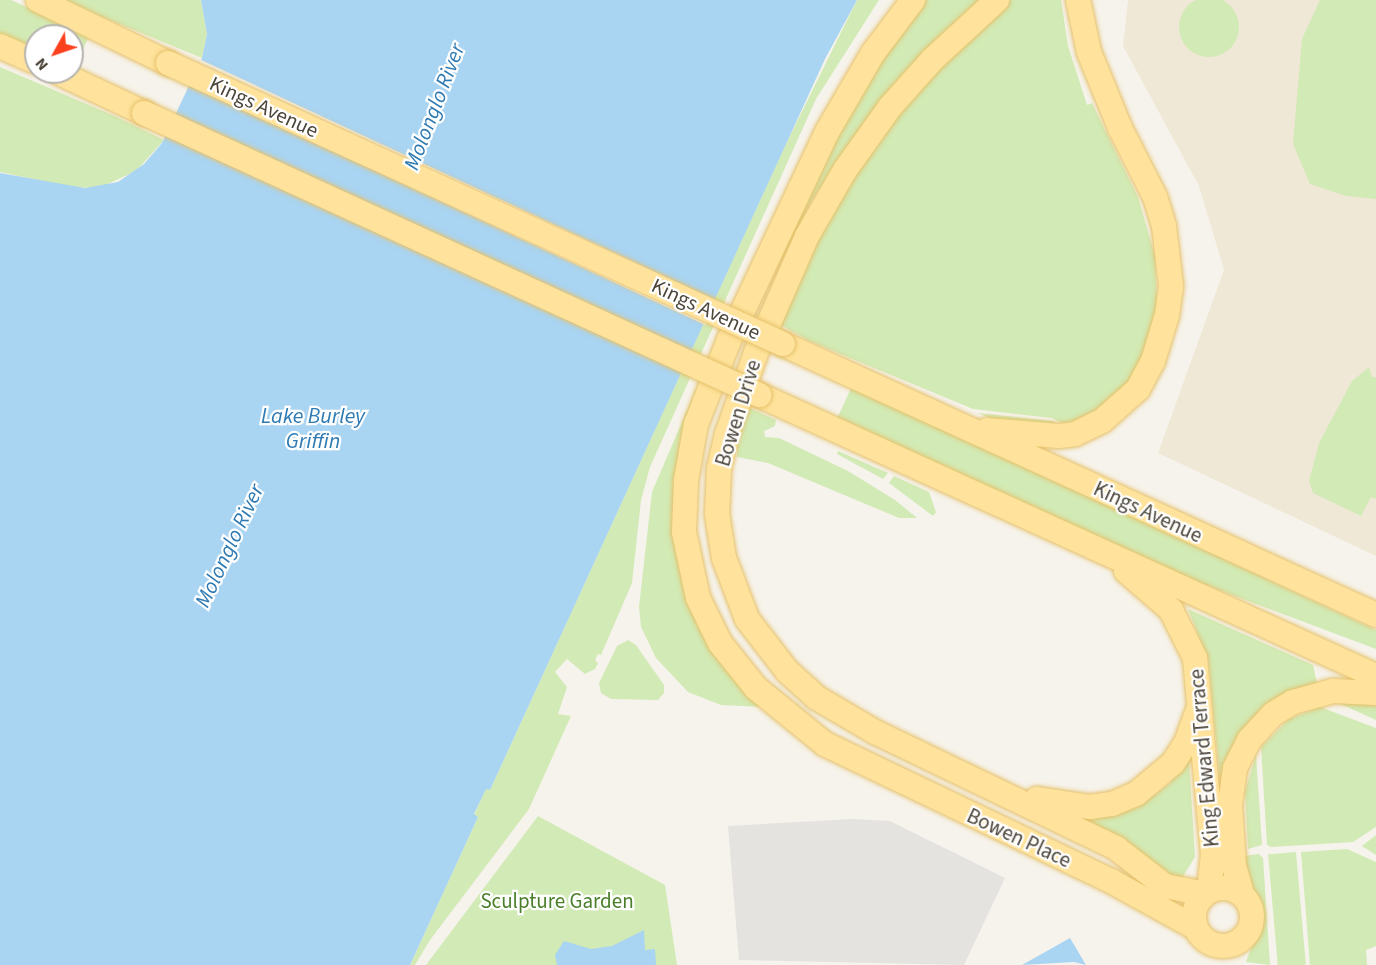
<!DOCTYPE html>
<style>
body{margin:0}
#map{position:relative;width:1376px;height:965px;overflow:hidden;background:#f6f3ec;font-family:"Source Sans 3",sans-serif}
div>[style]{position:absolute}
.education>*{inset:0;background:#efe8d6}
.green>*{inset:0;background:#d2eab5;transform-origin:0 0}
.round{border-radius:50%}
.parking>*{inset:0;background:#e5e3e0}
.water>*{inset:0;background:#a9d4f2}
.pier>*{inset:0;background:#f6f3ec;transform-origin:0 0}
.roads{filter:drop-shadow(0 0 2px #e6c16a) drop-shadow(0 0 2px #e6c16a)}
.major>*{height:24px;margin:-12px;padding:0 12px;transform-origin:12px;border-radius:12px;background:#ffe39c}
.major>.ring{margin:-12px;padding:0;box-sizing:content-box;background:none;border:24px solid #ffe39c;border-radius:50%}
.bridges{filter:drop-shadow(0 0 2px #e6c16a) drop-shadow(0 0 2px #e6c16a)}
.major-bridge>*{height:24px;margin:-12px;padding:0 12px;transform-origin:12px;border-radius:12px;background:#ffe39c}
span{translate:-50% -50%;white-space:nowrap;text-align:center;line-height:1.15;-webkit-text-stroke:4.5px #fff;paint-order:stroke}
.street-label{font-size:21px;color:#4b4439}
.park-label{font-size:21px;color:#4a7f2a}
.water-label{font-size:22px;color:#2e7ab2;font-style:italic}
.north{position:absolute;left:24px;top:24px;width:60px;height:60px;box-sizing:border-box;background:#fff;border:2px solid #b7b4b0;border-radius:50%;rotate:230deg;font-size:16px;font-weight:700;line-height:24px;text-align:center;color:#4b4439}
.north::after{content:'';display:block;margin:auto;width:21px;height:27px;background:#fc3f1d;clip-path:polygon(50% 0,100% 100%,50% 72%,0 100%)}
</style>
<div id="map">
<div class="education">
<div style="clip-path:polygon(1128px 0,1376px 0,1376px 556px,1158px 453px,1224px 270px,1199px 186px,1123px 46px)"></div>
</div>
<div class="green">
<div class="round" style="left:1179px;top:-3px;width:60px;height:60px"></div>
<div style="clip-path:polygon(0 0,11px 0,89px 36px,74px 70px,72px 36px,36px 36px,36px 53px,0 36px)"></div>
<div style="clip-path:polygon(61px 0,201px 0,207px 34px,202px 58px)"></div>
<div style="clip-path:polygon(857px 0,879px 0,816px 99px,650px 467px,641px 500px,632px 583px,601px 655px,598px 654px,595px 660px,598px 663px,595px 669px,585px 674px,567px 659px,555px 672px,567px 687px,558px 714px,571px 716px,529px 809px,430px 940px,415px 965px,410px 965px,478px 817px,474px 815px,486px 788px,490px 790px,783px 150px)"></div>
<div style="clip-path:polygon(918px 0,981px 0,872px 112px,812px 200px,777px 268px,769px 265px,802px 192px)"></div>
<div style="clip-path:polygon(1009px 0,1061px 0,1068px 46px,1087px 105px,1092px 103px,1138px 197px,1155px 256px,1157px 302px,1148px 343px,1136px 372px,1125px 386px,1091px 415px,1065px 425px,1052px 418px,973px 409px,809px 341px,781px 325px,808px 246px,868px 147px,979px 24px)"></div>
<div style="clip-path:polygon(1320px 0,1376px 0,1376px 199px,1346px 196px,1310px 184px,1293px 144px,1302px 39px)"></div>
<div style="clip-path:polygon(0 67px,117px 117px,164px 140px,136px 171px,101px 187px,75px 188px,0 172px)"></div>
<div style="clip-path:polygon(1369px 367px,1372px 377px,1376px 377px,1376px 499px,1371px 497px,1361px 516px,1313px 493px,1309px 481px,1319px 443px,1352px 381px)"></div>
<div style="clip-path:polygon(852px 386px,1376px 630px,1376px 649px,1179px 575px,836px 421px)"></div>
<div style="clip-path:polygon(696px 389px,700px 391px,679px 538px,764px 707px,721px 705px,688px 692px,656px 658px,641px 627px,639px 607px,652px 492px)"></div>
<div style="clip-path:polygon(750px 408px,776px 420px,775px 426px,764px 431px,765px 437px,779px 438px,848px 471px,895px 500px,917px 518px,899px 518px,768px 463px,737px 457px,737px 436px)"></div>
<div style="clip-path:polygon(978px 413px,1053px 421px,1061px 426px,996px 421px)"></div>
<div style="clip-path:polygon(838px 451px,888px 473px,883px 479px,837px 454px)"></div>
<div style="clip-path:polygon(894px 476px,929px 492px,936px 512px,933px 516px,889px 483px)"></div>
<div style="clip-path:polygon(1188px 609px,1313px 665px,1317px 683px,1237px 738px,1220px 778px,1208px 660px)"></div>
<div style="clip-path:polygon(628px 640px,636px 645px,664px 685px,664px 693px,658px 700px,611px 699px,601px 693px,599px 683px,617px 646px)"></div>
<div style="clip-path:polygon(1376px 700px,1376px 720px,1334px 701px)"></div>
<div style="clip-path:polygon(1320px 707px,1376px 728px,1376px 827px,1353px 842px,1271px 847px,1267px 845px,1261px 747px,1289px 719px)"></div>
<div style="clip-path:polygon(1256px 755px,1262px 845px,1248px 849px,1245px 791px)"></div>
<div style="clip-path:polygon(1189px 760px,1195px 857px,1179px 883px,1124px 844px,1126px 839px,1085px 820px,1145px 802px,1170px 783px)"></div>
<div style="clip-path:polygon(538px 816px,665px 885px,677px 965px,426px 965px)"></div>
<div style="clip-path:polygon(1376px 835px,1376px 855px,1362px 846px)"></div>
<div style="clip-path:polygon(1347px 849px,1376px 862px,1376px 946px,1366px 950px,1367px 965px,1310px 965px,1301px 852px)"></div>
<div style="left:1296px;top:852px;width:113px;height:28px;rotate:85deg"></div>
<div style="clip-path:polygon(1259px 854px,1263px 858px,1270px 965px,1246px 962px,1262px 917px,1249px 887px,1243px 856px)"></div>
</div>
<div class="parking">
<div style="clip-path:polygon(853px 819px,890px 821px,1005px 878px,964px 965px,739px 960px,728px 826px)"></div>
</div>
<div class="water">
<div style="clip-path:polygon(201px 0,857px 0,825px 59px,490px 790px,486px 789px,474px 814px,478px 817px,410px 965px,0 965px,0 173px,85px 188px,118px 182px,144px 164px,162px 143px,202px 58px,207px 34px)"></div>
<div style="clip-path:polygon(644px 930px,645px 950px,655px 949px,656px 965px,557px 965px,555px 955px,564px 941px,591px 949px,612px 946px)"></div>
<div style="clip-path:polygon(1070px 938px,1086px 965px,1074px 962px,1022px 965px)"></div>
</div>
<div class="pier">
<div style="left:199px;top:59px;width:572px;height:27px;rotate:25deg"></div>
</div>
<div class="roads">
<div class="major">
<div style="left:38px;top:0;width:144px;rotate:25.9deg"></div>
<div style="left:913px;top:0;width:66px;rotate:127deg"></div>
<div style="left:873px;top:53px;width:91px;rotate:120.2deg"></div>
<div style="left:827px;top:132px;width:230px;rotate:115.2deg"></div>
<div style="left:729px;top:340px;width:90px;rotate:111.4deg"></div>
<div style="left:696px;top:424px;width:57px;rotate:100.1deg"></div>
<div style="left:686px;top:480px;width:52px;rotate:92.2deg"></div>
<div style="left:684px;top:532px;width:67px;rotate:78deg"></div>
<div style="left:698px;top:598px;width:50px;rotate:63.9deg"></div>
<div style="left:720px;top:643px;width:58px;rotate:51.3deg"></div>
<div style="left:756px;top:688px;width:89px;rotate:39.1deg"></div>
<div style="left:825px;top:744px;width:319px;rotate:25.6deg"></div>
<div style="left:1113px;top:882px;width:95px;rotate:29deg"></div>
<div style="left:997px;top:0;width:88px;rotate:137.3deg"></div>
<div style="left:932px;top:60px;width:63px;rotate:131.8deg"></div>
<div style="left:890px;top:107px;width:77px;rotate:125.5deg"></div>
<div style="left:845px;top:170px;width:76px;rotate:119.9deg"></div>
<div style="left:807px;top:236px;width:128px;rotate:113.6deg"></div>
<div style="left:756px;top:353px;width:86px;rotate:109.7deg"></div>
<div style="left:727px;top:434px;width:36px;rotate:103deg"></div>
<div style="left:719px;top:469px;width:45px;rotate:92.5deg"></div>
<div style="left:717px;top:514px;width:45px;rotate:81deg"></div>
<div style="left:724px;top:558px;width:65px;rotate:69.3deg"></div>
<div style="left:747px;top:619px;width:66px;rotate:52.4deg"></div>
<div style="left:787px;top:671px;width:40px;rotate:42deg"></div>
<div style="left:817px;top:698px;width:67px;rotate:30.4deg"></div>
<div style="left:875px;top:732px;width:267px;rotate:25.7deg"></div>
<div style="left:1116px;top:848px;width:62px;rotate:37.8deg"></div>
<div style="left:1165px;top:886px;width:41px;rotate:11.3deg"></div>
<div style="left:0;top:46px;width:39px;rotate:24deg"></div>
<div style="left:57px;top:72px;width:96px;rotate:25.2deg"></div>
<div style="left:783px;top:344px;width:652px;rotate:24.56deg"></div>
<div style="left:759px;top:395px;width:678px;rotate:24.49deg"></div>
<div style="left:987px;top:430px;width:72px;rotate:4.8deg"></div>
<div style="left:1059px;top:436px;width:16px;rotate:-7deg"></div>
<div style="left:1075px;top:434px;width:30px;rotate:-26deg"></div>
<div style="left:1102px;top:421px;width:48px;rotate:-41.6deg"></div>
<div style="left:1138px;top:389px;width:32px;rotate:-62deg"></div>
<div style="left:1153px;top:361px;width:48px;rotate:-73.1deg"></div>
<div style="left:1167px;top:315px;width:29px;rotate:-82deg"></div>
<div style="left:1171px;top:286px;width:60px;rotate:-96.7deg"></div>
<div style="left:1164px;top:226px;width:30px;rotate:-107deg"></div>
<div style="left:1155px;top:197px;width:77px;rotate:-116.9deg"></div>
<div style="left:1120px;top:128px;width:82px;rotate:-112.2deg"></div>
<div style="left:1089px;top:52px;width:53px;rotate:-101.9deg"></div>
<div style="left:1126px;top:571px;width:60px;rotate:40.9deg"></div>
<div style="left:1171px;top:610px;width:54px;rotate:63.4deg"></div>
<div style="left:1195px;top:658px;width:197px;rotate:84.8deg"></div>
<div style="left:1213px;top:854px;width:37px;rotate:96deg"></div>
<div style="left:1037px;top:799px;width:54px;rotate:8.6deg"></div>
<div style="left:1090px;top:807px;width:22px;rotate:-8deg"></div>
<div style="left:1112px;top:804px;width:26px;rotate:-23deg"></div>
<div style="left:1136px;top:794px;width:48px;rotate:-40deg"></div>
<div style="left:1173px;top:763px;width:24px;rotate:-57deg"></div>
<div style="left:1186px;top:743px;width:33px;rotate:-70deg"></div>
<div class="ring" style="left:1194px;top:888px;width:34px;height:34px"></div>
<div style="left:1242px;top:894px;width:29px;rotate:-106deg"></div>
<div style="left:1234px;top:866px;width:62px;rotate:-93.7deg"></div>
<div style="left:1230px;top:804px;width:36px;rotate:-82deg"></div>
<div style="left:1235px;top:768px;width:31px;rotate:-63deg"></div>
<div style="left:1249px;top:740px;width:35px;rotate:-47deg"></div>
<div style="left:1273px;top:714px;width:23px;rotate:-31deg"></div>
<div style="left:1293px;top:702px;width:41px;rotate:-15.4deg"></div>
<div style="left:1333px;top:691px;width:43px;rotate:2.7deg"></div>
</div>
</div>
<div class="bridges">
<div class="major-bridge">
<div style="left:168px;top:63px;width:676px;rotate:24.56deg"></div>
<div style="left:144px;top:113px;width:677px;rotate:24.63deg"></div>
</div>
</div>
<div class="street-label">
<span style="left:264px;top:107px;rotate:25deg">Kings Avenue</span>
<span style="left:706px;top:309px;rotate:25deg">Kings Avenue</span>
<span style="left:738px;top:413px;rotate:-73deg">Bowen Drive</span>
<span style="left:1148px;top:512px;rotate:25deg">Kings Avenue</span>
<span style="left:1204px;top:758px;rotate:-95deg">King Edward Terrace</span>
<span style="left:1019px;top:838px;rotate:25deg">Bowen Place</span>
</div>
<div class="park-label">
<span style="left:557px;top:901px">Sculpture Garden</span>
</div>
<div class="water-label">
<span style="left:435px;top:107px;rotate:-69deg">Molonglo River</span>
<span style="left:313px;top:429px">Lake Burley<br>Griffin</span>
<span style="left:230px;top:546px;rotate:-65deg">Molonglo River</span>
</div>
<div class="north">N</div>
</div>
